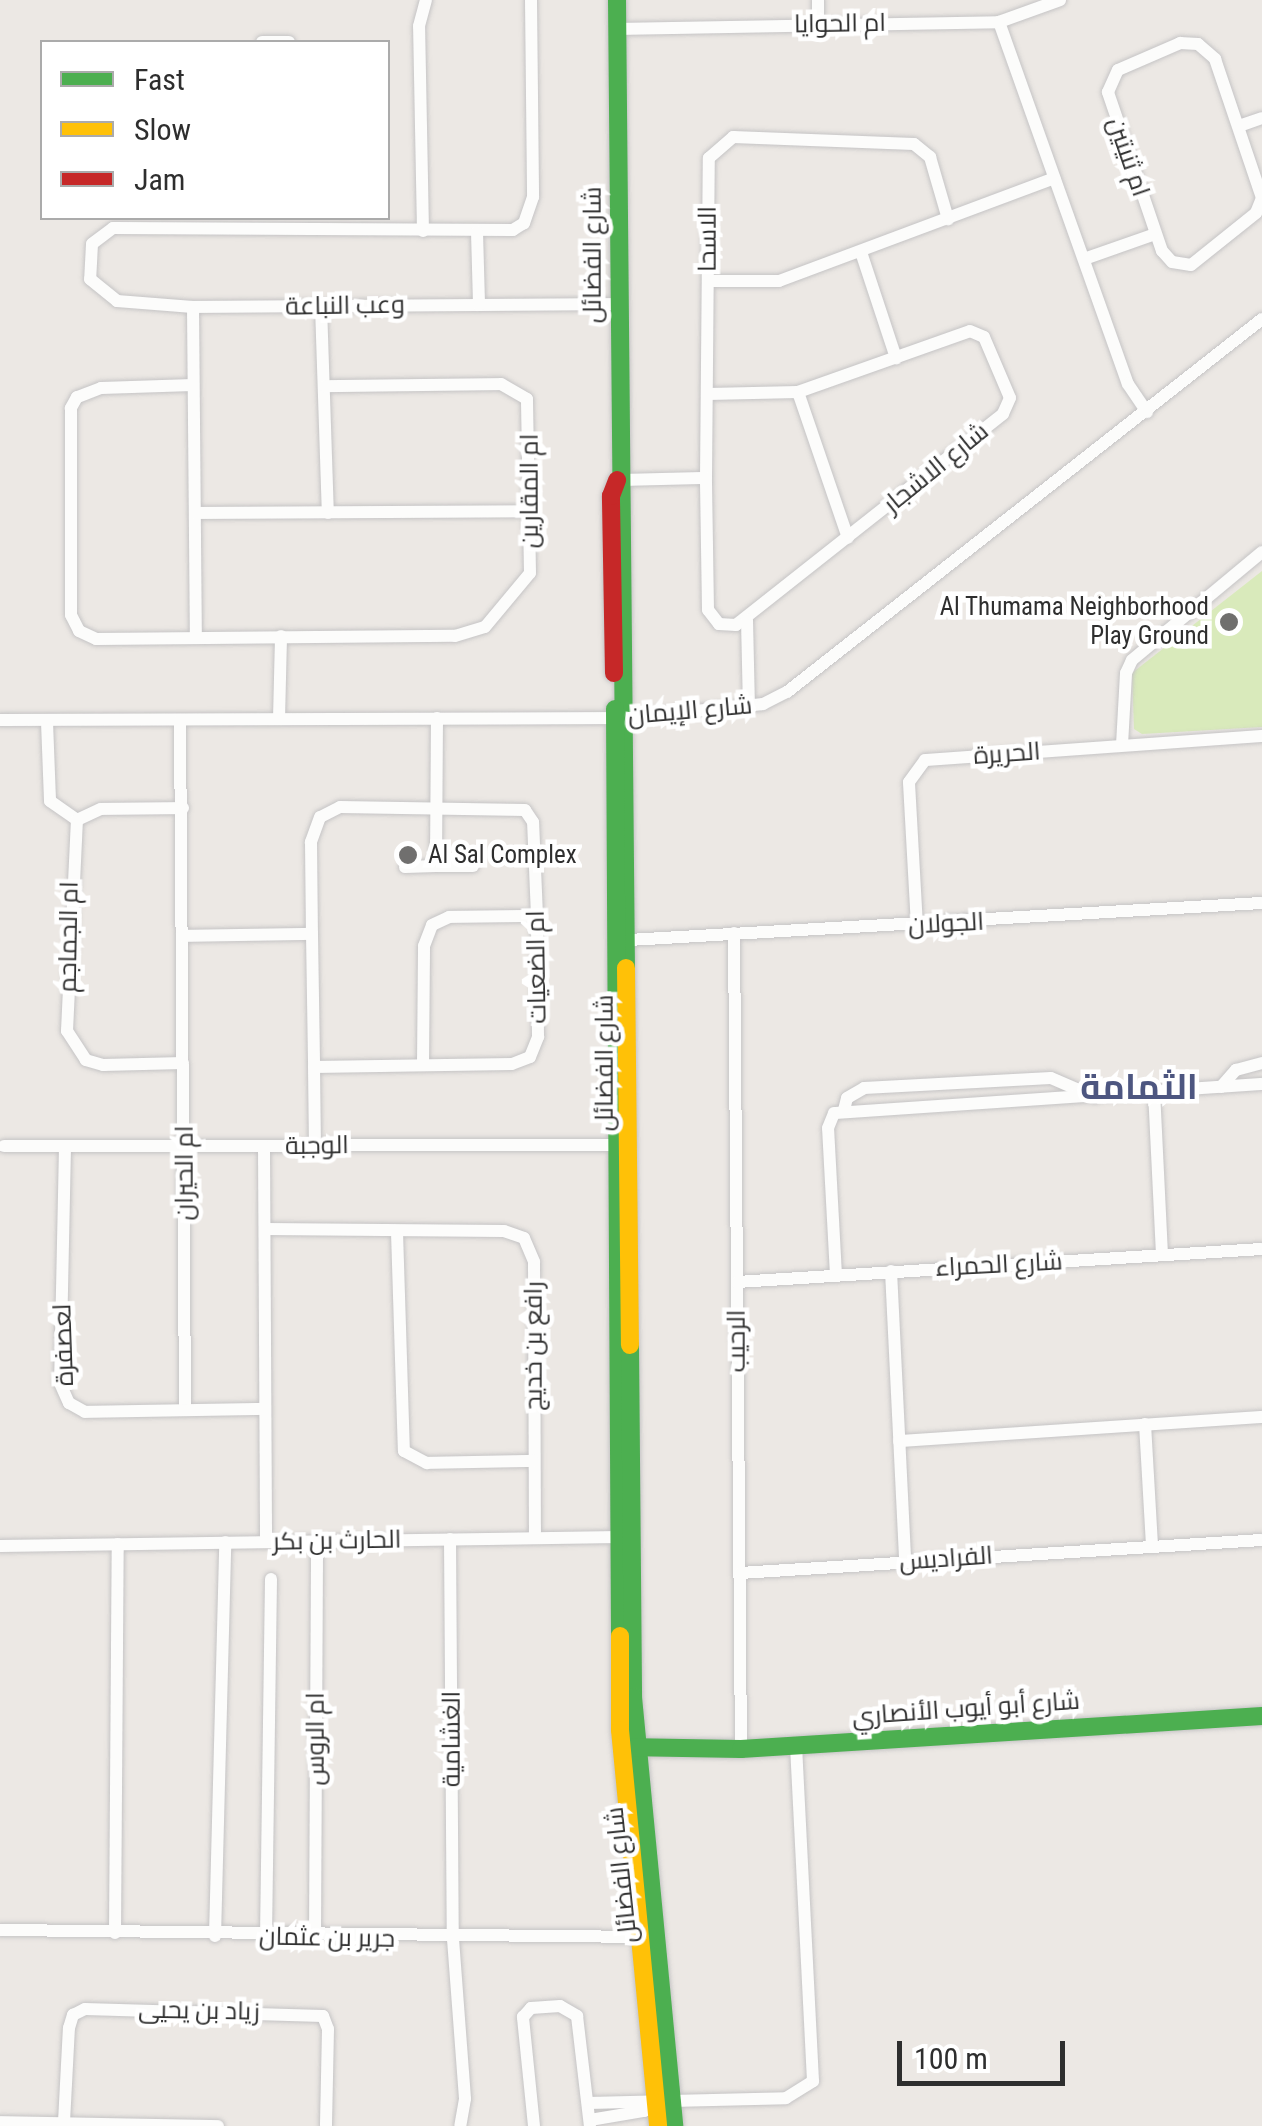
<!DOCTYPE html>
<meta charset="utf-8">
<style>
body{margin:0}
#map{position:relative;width:1262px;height:2126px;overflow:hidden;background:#ece8e4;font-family:"Roboto Condensed",Cairo,sans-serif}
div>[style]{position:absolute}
.pitch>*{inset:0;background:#d9eabb}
.roads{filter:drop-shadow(0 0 2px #c5c4c5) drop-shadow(0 0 2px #c5c4c5)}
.street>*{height:12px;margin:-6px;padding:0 6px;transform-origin:6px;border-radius:6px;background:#fcfcfb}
.fast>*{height:18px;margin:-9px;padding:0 9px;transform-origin:9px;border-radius:9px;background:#4caf50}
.slow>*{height:18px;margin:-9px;padding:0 9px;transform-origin:9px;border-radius:9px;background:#ffc107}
.jam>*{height:18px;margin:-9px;padding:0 9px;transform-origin:9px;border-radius:9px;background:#c62828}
.dots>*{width:28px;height:28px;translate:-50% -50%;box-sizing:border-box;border:5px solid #fff;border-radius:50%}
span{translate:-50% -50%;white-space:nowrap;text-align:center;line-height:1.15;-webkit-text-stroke:9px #fff;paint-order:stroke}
.street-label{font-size:25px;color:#2e2e2e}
.poi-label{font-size:25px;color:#2e2e2e}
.right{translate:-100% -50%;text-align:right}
.left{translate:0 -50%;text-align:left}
.district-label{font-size:35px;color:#4d5680;font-weight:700}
.legend{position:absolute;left:40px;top:40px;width:350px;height:180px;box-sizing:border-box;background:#fff;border:2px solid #ababab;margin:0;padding:12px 18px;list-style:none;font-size:30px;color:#2e2e2e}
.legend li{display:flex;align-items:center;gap:20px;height:50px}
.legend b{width:50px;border:2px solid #ababab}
.scale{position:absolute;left:897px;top:2041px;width:168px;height:45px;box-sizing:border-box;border:5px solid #2e2e2e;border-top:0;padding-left:12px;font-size:30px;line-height:35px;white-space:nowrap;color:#2e2e2e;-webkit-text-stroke:8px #fff;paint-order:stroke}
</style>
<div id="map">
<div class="pitch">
<div style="clip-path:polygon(1262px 571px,1262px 727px,1142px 734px,1134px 729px,1132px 673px)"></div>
</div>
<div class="roads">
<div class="street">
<div style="left:531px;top:0;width:197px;rotate:89.4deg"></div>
<div style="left:533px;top:197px;width:28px;rotate:109deg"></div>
<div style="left:524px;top:223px;width:13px;rotate:148deg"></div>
<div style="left:513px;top:230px;width:400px;rotate:-179.7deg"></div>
<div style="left:113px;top:228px;width:26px;rotate:143deg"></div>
<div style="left:92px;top:244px;width:35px;rotate:93deg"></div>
<div style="left:90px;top:279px;width:35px;rotate:39deg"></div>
<div style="left:117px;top:301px;width:76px;rotate:4.5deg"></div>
<div style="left:193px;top:307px;width:426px;rotate:-0.4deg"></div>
<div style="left:818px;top:0;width:24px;rotate:90deg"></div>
<div style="left:999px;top:22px;width:384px;rotate:70.4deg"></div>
<div style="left:1128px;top:384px;width:34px;rotate:56deg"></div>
<div style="left:616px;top:29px;width:383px;rotate:-1deg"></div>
<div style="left:999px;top:22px;width:65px;rotate:-19.8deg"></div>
<div style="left:262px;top:42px;width:27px"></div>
<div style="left:1180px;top:43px;width:18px;rotate:3deg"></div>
<div style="left:1198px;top:44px;width:23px;rotate:41deg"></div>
<div style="left:1215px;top:59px;width:147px;rotate:71.3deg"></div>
<div style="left:1262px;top:198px;width:16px;rotate:112deg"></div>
<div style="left:1256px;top:213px;width:83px;rotate:141.3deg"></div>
<div style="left:1191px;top:265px;width:19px;rotate:-171deg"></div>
<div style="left:1172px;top:262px;width:15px;rotate:-132deg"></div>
<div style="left:1162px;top:251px;width:168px;rotate:-108.8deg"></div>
<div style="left:1108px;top:92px;width:24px;rotate:-66deg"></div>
<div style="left:1118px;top:70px;width:68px;rotate:-23.5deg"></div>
<div style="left:1239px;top:126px;width:24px;rotate:-19deg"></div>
<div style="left:423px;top:231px;width:205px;rotate:-91.1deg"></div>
<div style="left:419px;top:26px;width:27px;rotate:-75deg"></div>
<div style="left:477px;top:232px;width:73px;rotate:88.4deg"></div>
<div style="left:861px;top:252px;width:112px;rotate:71.7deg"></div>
<div style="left:1087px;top:258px;width:72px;rotate:-19.4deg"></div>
<div style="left:708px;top:281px;width:71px"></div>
<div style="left:779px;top:281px;width:294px;rotate:-20.5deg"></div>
<div style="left:321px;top:306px;width:207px;rotate:88.1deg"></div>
<div style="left:193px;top:307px;width:331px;rotate:89.5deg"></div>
<div style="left:193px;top:385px;width:92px;rotate:178.1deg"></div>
<div style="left:101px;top:388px;width:26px;rotate:159deg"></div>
<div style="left:77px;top:397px;width:13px;rotate:119deg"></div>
<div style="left:71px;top:408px;width:207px;rotate:90deg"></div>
<div style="left:71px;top:615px;width:18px;rotate:63deg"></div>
<div style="left:79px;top:631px;width:19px;rotate:25deg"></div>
<div style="left:96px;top:639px;width:359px;rotate:-0.5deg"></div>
<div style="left:455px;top:636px;width:31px;rotate:-17deg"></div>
<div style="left:485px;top:627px;width:70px;rotate:-50.2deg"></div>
<div style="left:530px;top:573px;width:174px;rotate:-91deg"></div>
<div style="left:527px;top:399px;width:30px;rotate:-150deg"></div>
<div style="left:501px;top:384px;width:176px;rotate:179.3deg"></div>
<div style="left:798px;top:392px;width:154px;rotate:71.1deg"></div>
<div style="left:708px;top:394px;width:90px;rotate:-1.3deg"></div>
<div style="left:798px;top:392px;width:182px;rotate:-19.5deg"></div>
<div style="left:970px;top:331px;width:15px;rotate:23deg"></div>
<div style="left:984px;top:337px;width:66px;rotate:66.9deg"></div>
<div style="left:1010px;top:398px;width:17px;rotate:114deg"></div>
<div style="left:1003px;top:414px;width:340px;rotate:141.7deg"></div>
<div style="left:736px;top:625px;width:17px;rotate:-177deg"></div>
<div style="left:719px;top:624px;width:18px;rotate:-128deg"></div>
<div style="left:708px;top:610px;width:132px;rotate:-90.9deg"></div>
<div style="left:706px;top:478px;width:320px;rotate:-89.5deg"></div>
<div style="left:709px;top:158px;width:32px;rotate:-41deg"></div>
<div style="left:733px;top:137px;width:181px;rotate:2.2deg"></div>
<div style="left:914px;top:144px;width:21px;rotate:39deg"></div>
<div style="left:930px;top:157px;width:65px;rotate:73.8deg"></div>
<div style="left:617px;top:480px;width:89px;rotate:-1.3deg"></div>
<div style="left:195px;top:513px;width:334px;rotate:-0.3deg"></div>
<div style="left:747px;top:620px;width:87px;rotate:88.7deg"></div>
<div style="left:437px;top:718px;width:148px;rotate:90.4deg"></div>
<div style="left:436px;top:866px;width:37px"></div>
<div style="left:279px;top:719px;width:83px;rotate:-88.6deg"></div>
<div style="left:0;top:720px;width:627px;rotate:-0.18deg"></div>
<div style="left:627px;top:718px;width:137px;rotate:-5.9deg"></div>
<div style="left:763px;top:704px;width:27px;rotate:-27deg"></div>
<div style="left:787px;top:692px;width:604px;rotate:-38.14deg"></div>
<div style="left:180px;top:720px;width:690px;rotate:89.58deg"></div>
<div style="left:47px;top:722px;width:79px;rotate:87.8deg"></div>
<div style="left:50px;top:801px;width:33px;rotate:35deg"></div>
<div style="left:1122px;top:745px;width:72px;rotate:-86.8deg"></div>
<div style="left:1126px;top:673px;width:14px;rotate:-65deg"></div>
<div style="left:1132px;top:660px;width:169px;rotate:-39.7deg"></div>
<div style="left:405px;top:867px;width:31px;rotate:-2deg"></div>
<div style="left:917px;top:926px;width:144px;rotate:-93.2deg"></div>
<div style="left:909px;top:782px;width:27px;rotate:-54deg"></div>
<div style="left:925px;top:760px;width:338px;rotate:-4.1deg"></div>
<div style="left:734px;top:933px;width:816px;rotate:89.51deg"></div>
<div style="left:182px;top:936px;width:130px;rotate:-0.9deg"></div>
<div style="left:629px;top:940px;width:634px;rotate:-3.35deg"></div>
<div style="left:183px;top:1063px;width:80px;rotate:178.6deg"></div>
<div style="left:103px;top:1065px;width:18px;rotate:-164deg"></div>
<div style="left:86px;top:1060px;width:35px;rotate:-123deg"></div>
<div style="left:67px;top:1031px;width:211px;rotate:-87.3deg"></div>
<div style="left:77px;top:820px;width:26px;rotate:-25deg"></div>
<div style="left:101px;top:809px;width:82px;rotate:-0.7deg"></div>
<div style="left:423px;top:1064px;width:118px;rotate:-89.5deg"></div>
<div style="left:424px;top:946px;width:22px;rotate:-69deg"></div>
<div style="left:432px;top:925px;width:19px;rotate:-25deg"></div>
<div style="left:449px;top:917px;width:88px;rotate:-0.7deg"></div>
<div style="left:314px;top:1067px;width:198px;rotate:-0.9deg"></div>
<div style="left:512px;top:1064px;width:19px;rotate:-21deg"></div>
<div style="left:530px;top:1057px;width:22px;rotate:-68deg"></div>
<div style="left:538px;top:1037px;width:121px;rotate:-90.5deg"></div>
<div style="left:537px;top:916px;width:94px;rotate:-92.4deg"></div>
<div style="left:533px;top:822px;width:14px;rotate:-124deg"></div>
<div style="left:525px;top:810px;width:185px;rotate:-179.1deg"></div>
<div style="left:340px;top:807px;width:22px;rotate:153deg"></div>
<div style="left:320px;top:817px;width:27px;rotate:110deg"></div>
<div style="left:311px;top:842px;width:92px;rotate:89.4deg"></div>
<div style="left:312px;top:934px;width:133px;rotate:89.1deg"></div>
<div style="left:314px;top:1067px;width:78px;rotate:89.3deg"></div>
<div style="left:1221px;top:1087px;width:23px;rotate:-49deg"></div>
<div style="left:1236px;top:1070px;width:27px;rotate:-15deg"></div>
<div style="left:1154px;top:1091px;width:164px;rotate:87.2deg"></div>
<div style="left:844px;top:1110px;width:12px;rotate:-76deg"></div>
<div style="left:847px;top:1098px;width:20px;rotate:-30deg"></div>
<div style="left:864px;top:1088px;width:187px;rotate:-3.1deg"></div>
<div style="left:1051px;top:1078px;width:48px;rotate:23.4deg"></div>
<div style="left:4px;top:1146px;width:618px;rotate:-0.09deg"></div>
<div style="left:65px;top:1147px;width:236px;rotate:91.2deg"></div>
<div style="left:60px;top:1383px;width:22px;rotate:66deg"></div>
<div style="left:69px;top:1403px;width:18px;rotate:29deg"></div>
<div style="left:85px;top:1412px;width:180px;rotate:-1deg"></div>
<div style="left:264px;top:1147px;width:395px;rotate:89.7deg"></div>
<div style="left:265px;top:1229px;width:239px;rotate:0.5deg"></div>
<div style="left:504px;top:1231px;width:21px;rotate:19deg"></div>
<div style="left:524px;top:1238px;width:26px;rotate:67deg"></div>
<div style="left:534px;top:1262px;width:276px;rotate:89.8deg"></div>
<div style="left:397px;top:1232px;width:219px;rotate:88.2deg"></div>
<div style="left:404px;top:1451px;width:26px;rotate:28deg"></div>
<div style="left:427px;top:1463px;width:106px;rotate:-1.1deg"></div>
<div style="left:891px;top:1271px;width:291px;rotate:87.2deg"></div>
<div style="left:836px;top:1275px;width:147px;rotate:-93.1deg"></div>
<div style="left:828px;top:1128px;width:16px;rotate:-68deg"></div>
<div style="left:834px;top:1113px;width:429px;rotate:-3.9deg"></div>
<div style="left:737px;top:1282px;width:526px;rotate:-3.6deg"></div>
<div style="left:1145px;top:1424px;width:123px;rotate:86.7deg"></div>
<div style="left:899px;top:1441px;width:364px;rotate:-3.8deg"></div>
<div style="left:450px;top:1539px;width:400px;rotate:89.6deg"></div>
<div style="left:453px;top:1939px;width:160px;rotate:85.7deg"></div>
<div style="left:465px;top:2099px;width:27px;rotate:100deg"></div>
<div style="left:0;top:1546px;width:619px;rotate:-0.83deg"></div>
<div style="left:619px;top:1537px;width:8px;rotate:45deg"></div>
<div style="left:740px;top:1573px;width:523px;rotate:-3.62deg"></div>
<div style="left:0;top:1930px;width:647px;rotate:0.62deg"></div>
<div style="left:115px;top:1933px;width:389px;rotate:-89.6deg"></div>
<div style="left:215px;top:1936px;width:394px;rotate:-88.5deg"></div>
<div style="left:266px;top:1937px;width:358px;rotate:-89.2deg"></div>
<div style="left:315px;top:1937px;width:396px;rotate:-89.7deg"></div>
<div style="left:588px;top:2103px;width:198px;rotate:-1.4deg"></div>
<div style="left:786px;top:2098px;width:32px;rotate:-32deg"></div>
<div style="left:813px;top:2081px;width:336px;rotate:-92.9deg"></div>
<div style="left:590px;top:2120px;width:55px;rotate:-9.5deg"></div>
<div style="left:644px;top:2111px;width:14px;rotate:-39deg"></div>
<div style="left:0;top:2122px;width:218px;rotate:1.1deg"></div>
<div style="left:64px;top:2122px;width:94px;rotate:-87deg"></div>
<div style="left:69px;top:2028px;width:14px;rotate:-73deg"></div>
<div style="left:73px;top:2015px;width:13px;rotate:-27deg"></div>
<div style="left:85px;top:2009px;width:238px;rotate:1.7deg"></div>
<div style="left:323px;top:2016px;width:14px;rotate:69deg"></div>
<div style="left:328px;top:2029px;width:97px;rotate:91.2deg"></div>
<div style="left:534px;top:2126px;width:110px;rotate:-95.8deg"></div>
<div style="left:523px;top:2017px;width:12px;rotate:-48deg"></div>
<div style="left:531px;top:2008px;width:29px;rotate:-4deg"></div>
<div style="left:560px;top:2006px;width:20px;rotate:30deg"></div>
<div style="left:577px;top:2016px;width:111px;rotate:83.3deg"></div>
</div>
<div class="fast">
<div style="left:617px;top:0;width:968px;rotate:89.47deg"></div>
<div style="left:615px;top:709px;width:927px;rotate:89.69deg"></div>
<div style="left:630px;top:1345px;width:352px;rotate:89.5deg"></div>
<div style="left:633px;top:1697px;width:431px;rotate:84.5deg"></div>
<div style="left:625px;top:1747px;width:116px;rotate:1deg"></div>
<div style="left:741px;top:1749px;width:522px;rotate:-3.62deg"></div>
</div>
<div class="slow">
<div style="left:626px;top:968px;width:377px;rotate:89.4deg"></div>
<div style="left:620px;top:1636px;width:94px;rotate:90deg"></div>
<div style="left:620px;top:1730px;width:398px;rotate:84.5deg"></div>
</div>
<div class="jam">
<div style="left:614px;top:673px;width:177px;rotate:-91deg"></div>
<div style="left:611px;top:496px;width:17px;rotate:-69deg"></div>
</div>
</div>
<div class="dots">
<div style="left:1229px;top:622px;background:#706f6e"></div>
<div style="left:408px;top:855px;background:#706f6e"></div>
</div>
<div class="street-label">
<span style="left:840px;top:24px;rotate:-1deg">ام الحوايا</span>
<span style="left:1128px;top:157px;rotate:71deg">ام ثنيتين</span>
<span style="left:708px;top:239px;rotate:-90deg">الاسحا</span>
<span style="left:593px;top:255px;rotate:-90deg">شارع الفضائل</span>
<span style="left:345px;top:306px;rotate:-1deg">وعب النباعة</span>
<span style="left:936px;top:468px;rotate:-39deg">شارع الاشجار</span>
<span style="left:530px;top:491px;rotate:-90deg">ام المقارين</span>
<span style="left:690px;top:711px;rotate:-5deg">شارع الإيمان</span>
<span style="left:1007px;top:754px;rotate:-4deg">الحريرة</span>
<span style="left:946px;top:924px;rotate:-3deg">الجولان</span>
<span style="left:69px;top:937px;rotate:-89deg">ام الجماجم</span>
<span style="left:537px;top:967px;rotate:-91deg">ام الضعيات</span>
<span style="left:605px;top:1063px;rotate:-90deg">شارع الفضائل</span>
<span style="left:317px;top:1146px;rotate:-1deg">الوجبة</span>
<span style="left:185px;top:1173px;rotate:-90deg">ام الحيران</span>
<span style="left:999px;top:1265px;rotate:-3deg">شارع الحمراء</span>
<span style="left:737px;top:1341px;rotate:-90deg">الرحيب</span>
<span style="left:64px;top:1345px;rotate:-92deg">لعصفرة</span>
<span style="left:534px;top:1346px;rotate:-90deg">رافع بن خديج</span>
<span style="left:337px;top:1541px;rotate:-1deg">الحارث بن بكر</span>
<span style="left:946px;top:1559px;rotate:-4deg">الفراديس</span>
<span style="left:966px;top:1709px;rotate:-4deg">شارع أبو أيوب الأنصاري</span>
<span style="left:316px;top:1739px;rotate:-90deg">ام الروس</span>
<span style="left:452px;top:1739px;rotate:-90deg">الغشامية</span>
<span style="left:622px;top:1875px;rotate:-96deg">شارع الفضائل</span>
<span style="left:327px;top:1938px;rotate:1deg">جرير بن عثمان</span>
<span style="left:199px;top:2011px;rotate:1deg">زياد بن يحيى</span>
</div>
<div class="poi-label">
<span class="right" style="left:1209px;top:622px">Al Thumama Neighborhood<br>Play Ground</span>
<span class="left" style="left:428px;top:855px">Al Sal Complex</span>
</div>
<div class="district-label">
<span style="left:1139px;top:1088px">الثمامة</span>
</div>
<ul class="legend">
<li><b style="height:12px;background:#4caf50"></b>Fast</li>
<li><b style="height:12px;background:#ffc107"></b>Slow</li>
<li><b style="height:12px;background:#c62828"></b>Jam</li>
</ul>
<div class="scale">100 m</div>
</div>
